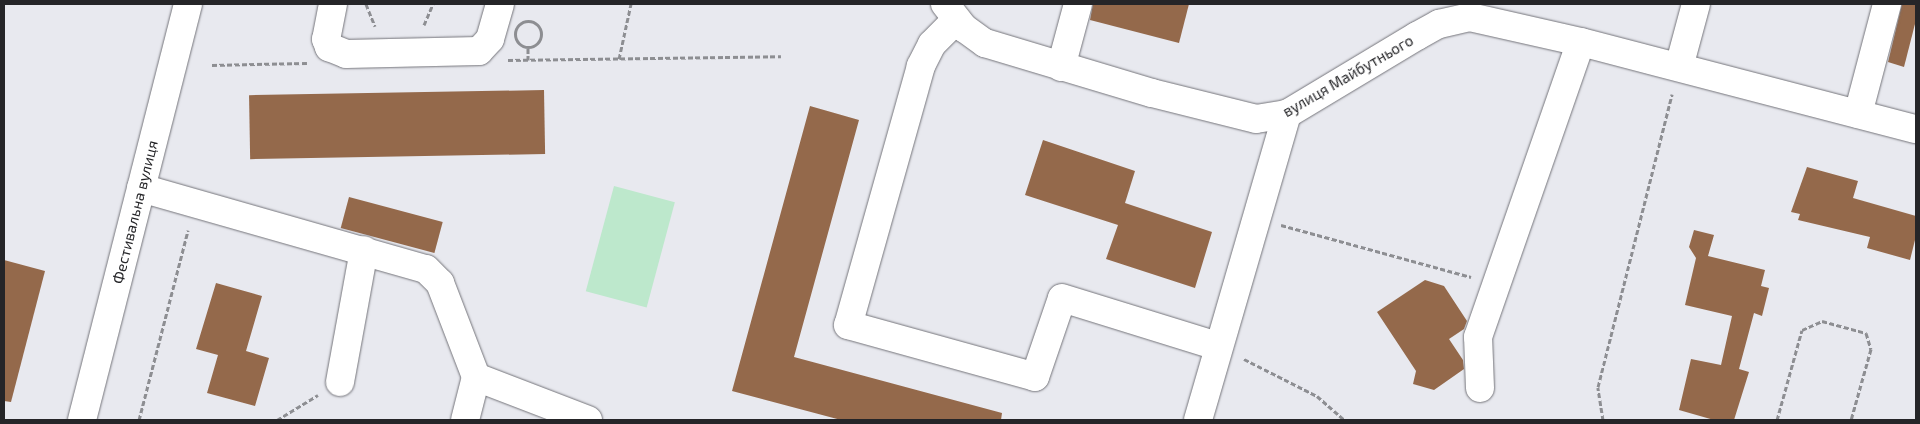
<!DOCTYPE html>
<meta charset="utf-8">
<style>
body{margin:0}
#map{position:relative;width:1920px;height:424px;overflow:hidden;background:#e8e9ef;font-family:"Exo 2",sans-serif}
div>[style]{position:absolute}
.green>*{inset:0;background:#bde8cc;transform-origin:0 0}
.building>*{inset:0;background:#94694b;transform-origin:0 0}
.path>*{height:3px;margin-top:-1.5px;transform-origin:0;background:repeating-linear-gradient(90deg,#8d8e92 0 5px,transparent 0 7.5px)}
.path>.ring{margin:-1.5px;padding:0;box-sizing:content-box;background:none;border:3px solid #8d8e92;border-radius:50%}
.roads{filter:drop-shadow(0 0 1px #74747a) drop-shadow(0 0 1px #74747a)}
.minor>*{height:28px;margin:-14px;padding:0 14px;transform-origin:14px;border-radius:14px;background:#fff}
span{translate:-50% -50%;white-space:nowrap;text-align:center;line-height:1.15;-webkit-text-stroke:4px #fff;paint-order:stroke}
.street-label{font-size:15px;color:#252528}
.frame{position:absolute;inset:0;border:5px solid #252528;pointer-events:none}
</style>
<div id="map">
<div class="green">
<div style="left:614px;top:186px;width:63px;height:109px;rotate:15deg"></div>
</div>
<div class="building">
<div style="clip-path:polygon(1093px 4px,1189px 4px,1179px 43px,1090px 20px)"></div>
<div style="clip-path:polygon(1902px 4px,1916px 4px,1916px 20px,1904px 67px,1888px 62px)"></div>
<div style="left:544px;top:90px;width:64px;height:295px;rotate:89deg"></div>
<div style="clip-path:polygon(810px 106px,859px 120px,794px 357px,1002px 413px,1001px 420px,841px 420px,732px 391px)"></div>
<div style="clip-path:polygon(1043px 140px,1135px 171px,1125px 203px,1212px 232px,1195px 288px,1106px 259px,1118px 225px,1025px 195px)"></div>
<div style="clip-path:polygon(1807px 167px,1858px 181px,1853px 198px,1916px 216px,1916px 236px,1910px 260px,1867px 248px,1870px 237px,1798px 220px,1800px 214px,1791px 212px)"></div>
<div style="left:349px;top:197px;width:97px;height:32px;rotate:15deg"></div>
<div style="clip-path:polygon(1694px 230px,1714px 235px,1708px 256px,1765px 270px,1761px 286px,1769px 288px,1762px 316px,1754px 313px,1739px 369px,1749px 372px,1734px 420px,1714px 420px,1679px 410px,1691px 359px,1721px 365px,1732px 316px,1685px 305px,1696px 258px,1689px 247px)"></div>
<div style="clip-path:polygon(4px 260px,45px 271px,11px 402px,4px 401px)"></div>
<div style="clip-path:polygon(1425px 280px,1444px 286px,1467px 321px,1464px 329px,1449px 339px,1463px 360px,1464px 369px,1434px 390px,1413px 384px,1416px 371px,1377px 312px)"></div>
<div style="clip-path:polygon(216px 283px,262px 296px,246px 351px,269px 358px,255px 406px,207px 393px,218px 355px,196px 349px)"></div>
</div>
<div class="path">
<div style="left:366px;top:4px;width:24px;rotate:68deg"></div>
<div class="ring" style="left:515px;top:21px;width:23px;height:23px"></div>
<div style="left:424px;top:25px;width:23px;rotate:-67deg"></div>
<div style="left:528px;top:48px;width:12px;rotate:90deg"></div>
<div style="left:619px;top:59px;width:56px;rotate:-77.7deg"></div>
<div style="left:508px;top:60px;width:273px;rotate:-0.8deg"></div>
<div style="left:212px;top:65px;width:95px;rotate:-1.2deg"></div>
<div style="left:1281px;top:225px;width:197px;rotate:15.3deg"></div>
<div style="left:1244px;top:359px;width:82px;rotate:26.9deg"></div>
<div style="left:1317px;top:396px;width:37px;rotate:41deg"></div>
<div style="left:139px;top:420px;width:196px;rotate:-75.5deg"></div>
<div style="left:277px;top:420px;width:48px;rotate:-31.4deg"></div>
<div style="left:1603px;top:420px;width:33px;rotate:-99deg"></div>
<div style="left:1598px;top:387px;width:302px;rotate:-75.8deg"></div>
<div style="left:1777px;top:420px;width:93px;rotate:-74.5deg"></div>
<div style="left:1802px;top:330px;width:22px;rotate:-24deg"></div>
<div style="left:1822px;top:321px;width:46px;rotate:15.3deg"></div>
<div style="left:1866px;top:333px;width:17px;rotate:73deg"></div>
<div style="left:1871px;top:349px;width:74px;rotate:105.7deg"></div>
</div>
<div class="roads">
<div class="minor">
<div style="left:333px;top:4px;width:36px;rotate:101deg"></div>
<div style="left:326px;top:39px;width:9px;rotate:69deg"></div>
<div style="left:329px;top:47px;width:18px;rotate:22deg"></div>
<div style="left:346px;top:54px;width:133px;rotate:-1.3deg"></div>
<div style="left:479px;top:51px;width:16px;rotate:-47deg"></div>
<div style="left:490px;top:39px;width:36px;rotate:-74deg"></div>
<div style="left:945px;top:4px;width:31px;rotate:52deg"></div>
<div style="left:964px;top:28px;width:26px;rotate:36deg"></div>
<div style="left:985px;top:43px;width:174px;rotate:16.7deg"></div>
<div style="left:1152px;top:93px;width:107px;rotate:14deg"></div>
<div style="left:1256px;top:119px;width:31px;rotate:-9deg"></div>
<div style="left:1287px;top:114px;width:152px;rotate:-31deg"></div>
<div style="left:1417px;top:36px;width:25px;rotate:-29deg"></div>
<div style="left:1439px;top:24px;width:32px;rotate:-13deg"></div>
<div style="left:1470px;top:17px;width:114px;rotate:12.7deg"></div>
<div style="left:1581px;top:42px;width:346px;rotate:14.6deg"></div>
<div style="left:956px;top:20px;width:34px;rotate:135deg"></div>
<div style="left:932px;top:44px;width:25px;rotate:117deg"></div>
<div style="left:921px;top:66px;width:269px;rotate:105.7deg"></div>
<div style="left:848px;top:325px;width:194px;rotate:15.5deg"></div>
<div style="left:1035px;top:377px;width:83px;rotate:-71.1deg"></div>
<div style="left:1062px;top:298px;width:162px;rotate:17.2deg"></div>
<div style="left:1061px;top:67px;width:65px;rotate:-74.9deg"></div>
<div style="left:1679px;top:67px;width:65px;rotate:-74.9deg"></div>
<div style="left:1858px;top:114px;width:114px;rotate:-75.2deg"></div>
<div style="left:141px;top:188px;width:296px;rotate:15.9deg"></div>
<div style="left:426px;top:269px;width:20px;rotate:45deg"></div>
<div style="left:440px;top:283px;width:101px;rotate:69deg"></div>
<div style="left:476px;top:377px;width:44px;rotate:104.3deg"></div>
<div style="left:476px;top:377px;width:120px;rotate:21deg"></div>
<div style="left:340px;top:382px;width:134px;rotate:-79.7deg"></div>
<div style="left:1480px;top:388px;width:51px;rotate:-92.2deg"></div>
<div style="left:1478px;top:337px;width:312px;rotate:-70.8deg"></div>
<div style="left:82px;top:420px;width:429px;rotate:-75.7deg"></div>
<div style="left:1198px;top:420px;width:319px;rotate:-73.8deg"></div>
</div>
</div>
<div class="street-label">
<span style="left:1348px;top:76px;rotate:-30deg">вулиця Майбутнього</span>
<span style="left:135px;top:212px;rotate:-76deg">Фестивальна вулиця</span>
</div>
<div class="frame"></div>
</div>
